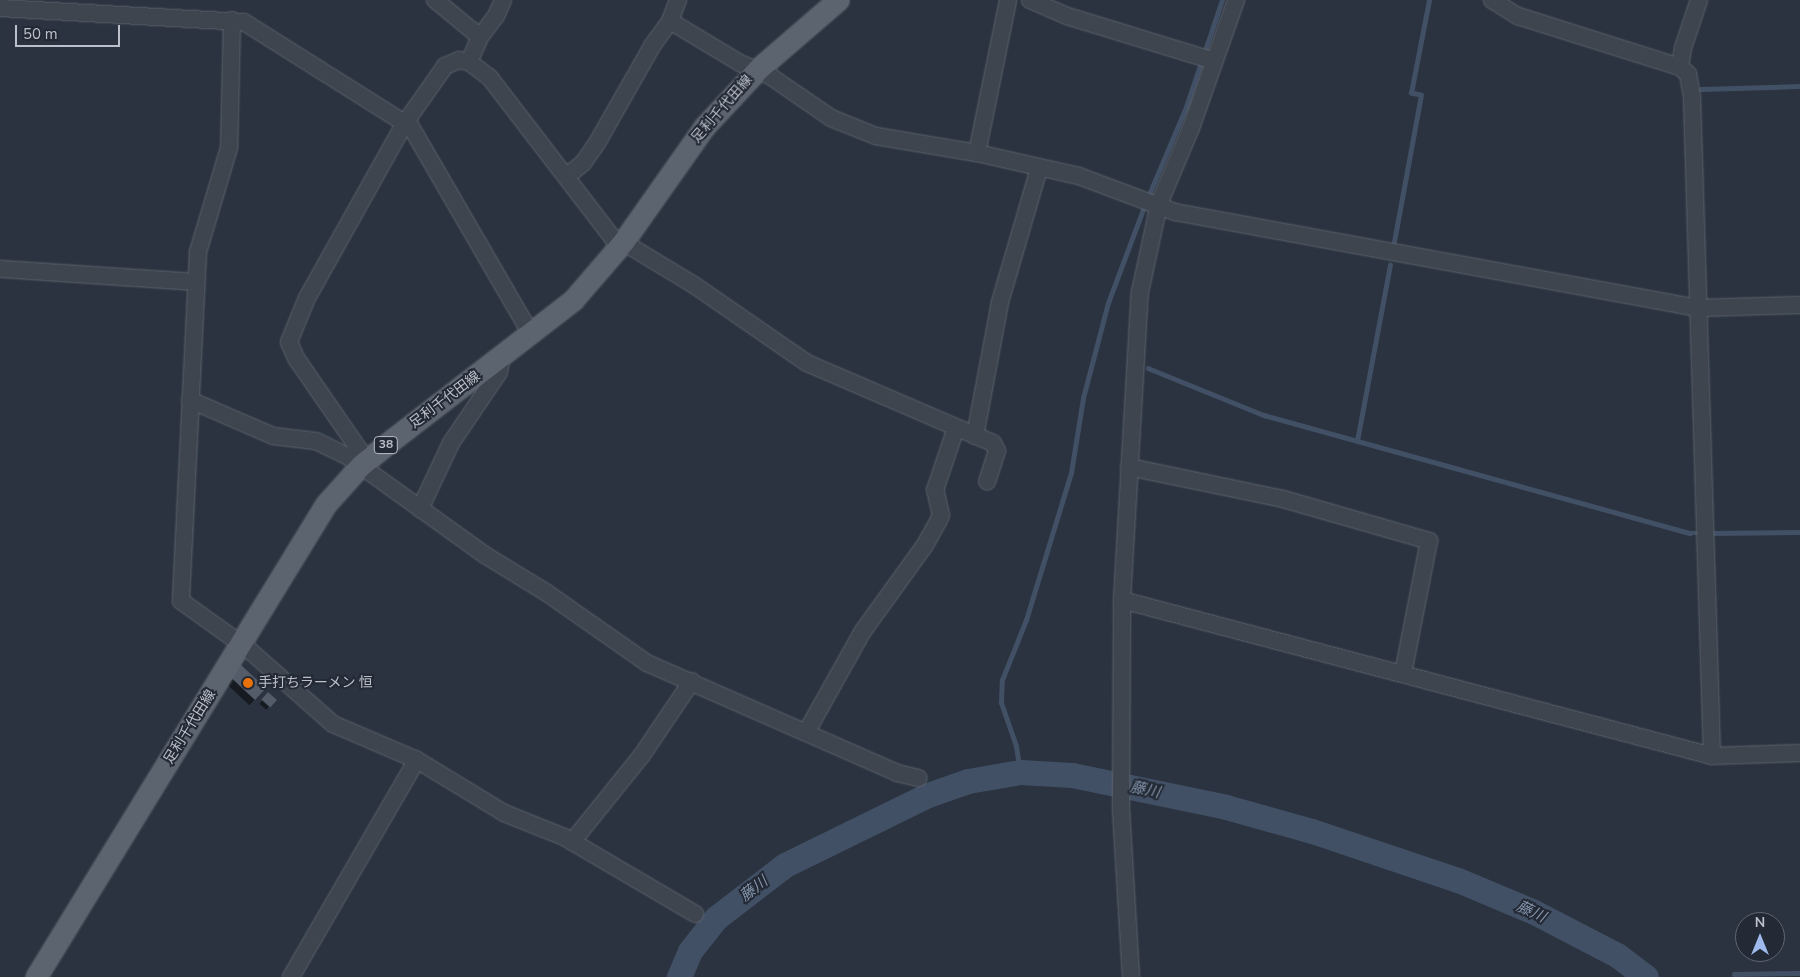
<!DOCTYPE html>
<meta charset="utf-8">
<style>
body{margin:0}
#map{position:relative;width:1800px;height:977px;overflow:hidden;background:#2a333f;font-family:"Nunito Sans","Noto Sans JP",sans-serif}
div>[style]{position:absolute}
.shadow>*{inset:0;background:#0007;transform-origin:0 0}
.stream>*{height:4.5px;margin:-2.25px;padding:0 2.25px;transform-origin:2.25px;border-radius:2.25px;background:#425066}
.river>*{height:25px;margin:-12.5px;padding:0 12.5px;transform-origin:12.5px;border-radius:12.5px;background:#425066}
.building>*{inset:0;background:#545c6a;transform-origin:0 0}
.roads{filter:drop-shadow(0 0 1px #5c636d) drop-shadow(0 0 1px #5c636d)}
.minor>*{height:16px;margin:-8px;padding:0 8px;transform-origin:8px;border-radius:8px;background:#3e454f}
.major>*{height:21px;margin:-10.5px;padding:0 10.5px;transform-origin:10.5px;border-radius:10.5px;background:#5c646f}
.dots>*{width:14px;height:14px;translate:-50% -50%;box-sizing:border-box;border:2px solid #232a35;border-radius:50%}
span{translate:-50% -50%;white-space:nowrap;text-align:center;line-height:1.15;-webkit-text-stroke:4px #232a35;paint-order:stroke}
.shield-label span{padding:1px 4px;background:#232a35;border:1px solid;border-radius:4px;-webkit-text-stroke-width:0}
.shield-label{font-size:12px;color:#bbc0ca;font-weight:700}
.street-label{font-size:14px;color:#bbc0ca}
.poi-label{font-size:14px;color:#bbc0ca}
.left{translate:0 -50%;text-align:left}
.water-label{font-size:15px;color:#8696ad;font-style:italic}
.north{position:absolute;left:1735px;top:912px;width:50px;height:50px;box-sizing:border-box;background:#232a35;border:1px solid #606671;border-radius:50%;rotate:0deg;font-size:14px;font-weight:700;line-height:20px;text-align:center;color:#bbc0ca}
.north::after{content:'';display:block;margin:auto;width:18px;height:22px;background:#9ebaec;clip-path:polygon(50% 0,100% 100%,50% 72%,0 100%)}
.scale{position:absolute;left:15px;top:25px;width:105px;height:22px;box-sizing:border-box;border:2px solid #bbc0ca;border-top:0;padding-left:6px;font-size:15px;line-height:18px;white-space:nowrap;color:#bbc0ca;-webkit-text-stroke:4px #232a35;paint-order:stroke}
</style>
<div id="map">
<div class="shadow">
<div style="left:241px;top:666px;width:33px;height:23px;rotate:43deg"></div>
<div style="left:268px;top:694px;width:9px;height:13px;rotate:41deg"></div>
</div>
<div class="stream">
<div style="left:1701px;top:89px;width:99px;rotate:-1.7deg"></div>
<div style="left:1148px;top:197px;width:98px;rotate:-67.1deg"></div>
<div style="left:1186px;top:107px;width:113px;rotate:-71.4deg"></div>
<div style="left:1394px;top:242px;width:149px;rotate:-79.6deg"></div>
<div style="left:1421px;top:95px;width:10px;rotate:-169deg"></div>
<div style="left:1411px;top:93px;width:95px;rotate:-79deg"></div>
<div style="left:1148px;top:368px;width:125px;rotate:22.1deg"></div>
<div style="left:1264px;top:415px;width:442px;rotate:15.5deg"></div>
<div style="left:1690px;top:533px;width:11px"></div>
<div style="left:1357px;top:441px;width:179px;rotate:-79.4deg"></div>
<div style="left:1709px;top:533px;width:91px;rotate:-0.6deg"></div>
<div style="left:1020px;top:772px;width:26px;rotate:-99deg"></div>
<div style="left:1016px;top:746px;width:46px;rotate:-109.2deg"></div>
<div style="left:1001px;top:703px;width:23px;rotate:-88deg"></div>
<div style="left:1002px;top:680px;width:65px;rotate:-68.2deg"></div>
<div style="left:1026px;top:620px;width:154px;rotate:-73deg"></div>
<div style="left:1071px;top:473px;width:76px;rotate:-80.9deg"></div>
<div style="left:1083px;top:398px;width:98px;rotate:-75.3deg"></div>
<div style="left:1108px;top:303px;width:106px;rotate:-69.5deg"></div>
<div style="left:1734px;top:974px;width:66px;rotate:-0.9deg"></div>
</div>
<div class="river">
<div style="left:679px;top:977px;width:28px;rotate:-67deg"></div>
<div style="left:690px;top:951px;width:42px;rotate:-51.8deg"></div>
<div style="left:716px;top:918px;width:87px;rotate:-37.5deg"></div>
<div style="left:785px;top:865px;width:159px;rotate:-26.1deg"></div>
<div style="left:928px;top:795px;width:42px;rotate:-19.3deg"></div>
<div style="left:968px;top:781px;width:53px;rotate:-9.8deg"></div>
<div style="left:1020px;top:772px;width:52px;rotate:3.3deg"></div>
<div style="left:1072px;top:775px;width:157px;rotate:11.7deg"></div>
<div style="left:1226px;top:807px;width:89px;rotate:15.6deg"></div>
<div style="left:1312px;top:831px;width:154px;rotate:18.6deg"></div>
<div style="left:1458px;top:880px;width:82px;rotate:22.8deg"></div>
<div style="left:1534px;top:912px;width:93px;rotate:27.4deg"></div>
<div style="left:1617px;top:955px;width:36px;rotate:37deg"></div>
</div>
<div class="building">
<div style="left:241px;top:665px;width:34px;height:16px;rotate:43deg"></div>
<div style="left:268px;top:692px;width:12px;height:10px;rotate:42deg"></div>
</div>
<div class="roads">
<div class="minor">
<div style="left:435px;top:0;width:58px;rotate:39.4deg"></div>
<div style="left:678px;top:0;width:22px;rotate:111deg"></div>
<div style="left:670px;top:21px;width:82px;rotate:31deg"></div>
<div style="left:740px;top:63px;width:33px;rotate:23deg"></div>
<div style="left:770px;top:76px;width:74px;rotate:34.5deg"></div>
<div style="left:831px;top:118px;width:48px;rotate:21.8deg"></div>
<div style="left:876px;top:136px;width:102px;rotate:9.6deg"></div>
<div style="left:977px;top:153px;width:105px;rotate:12.7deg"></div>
<div style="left:1079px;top:176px;width:103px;rotate:20.6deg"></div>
<div style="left:1175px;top:212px;width:532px;rotate:10.4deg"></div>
<div style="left:1698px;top:308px;width:102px;rotate:-1.7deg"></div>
<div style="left:1030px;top:0;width:40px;rotate:23.4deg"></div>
<div style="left:1067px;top:16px;width:154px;rotate:17deg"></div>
<div style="left:1492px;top:0;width:31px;rotate:32deg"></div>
<div style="left:1518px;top:16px;width:170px;rotate:17.5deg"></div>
<div style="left:1680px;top:67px;width:11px;rotate:41deg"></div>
<div style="left:1688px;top:74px;width:23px;rotate:80deg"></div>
<div style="left:1692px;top:97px;width:659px;rotate:88.26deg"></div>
<div style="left:0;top:8px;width:244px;rotate:3.3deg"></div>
<div style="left:244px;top:22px;width:197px;rotate:32.2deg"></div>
<div style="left:411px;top:127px;width:239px;rotate:59.9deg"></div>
<div style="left:232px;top:20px;width:128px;rotate:91.3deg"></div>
<div style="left:229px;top:148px;width:109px;rotate:106.6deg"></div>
<div style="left:198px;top:252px;width:349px;rotate:92.8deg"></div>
<div style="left:181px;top:601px;width:82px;rotate:35.6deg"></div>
<div style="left:248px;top:649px;width:113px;rotate:41.4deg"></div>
<div style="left:333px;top:724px;width:91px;rotate:23.2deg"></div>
<div style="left:417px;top:760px;width:102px;rotate:31.3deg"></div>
<div style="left:504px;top:813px;width:65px;rotate:21.8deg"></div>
<div style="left:564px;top:837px;width:152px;rotate:30.4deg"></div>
<div style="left:469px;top:62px;width:27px;rotate:-66deg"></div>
<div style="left:480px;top:37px;width:26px;rotate:-53deg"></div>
<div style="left:496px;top:16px;width:17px;rotate:-66deg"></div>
<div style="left:1680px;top:67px;width:19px;rotate:-81deg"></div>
<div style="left:1683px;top:48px;width:51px;rotate:-71.6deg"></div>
<div style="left:977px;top:153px;width:156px;rotate:-78.5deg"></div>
<div style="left:567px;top:176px;width:21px;rotate:-39deg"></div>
<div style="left:583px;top:163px;width:24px;rotate:-55deg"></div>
<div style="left:597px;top:143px;width:112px;rotate:-60.4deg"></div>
<div style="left:652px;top:46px;width:31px;rotate:-54deg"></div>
<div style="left:623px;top:242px;width:83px;rotate:31.2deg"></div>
<div style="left:694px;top:285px;width:137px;rotate:34.6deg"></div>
<div style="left:807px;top:363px;width:202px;rotate:23.3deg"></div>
<div style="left:993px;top:443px;width:9px;rotate:63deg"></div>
<div style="left:997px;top:451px;width:32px;rotate:108deg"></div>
<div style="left:0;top:269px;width:196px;rotate:3.8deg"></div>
<div style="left:190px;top:400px;width:90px;rotate:23.4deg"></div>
<div style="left:273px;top:436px;width:43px;rotate:6.6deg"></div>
<div style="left:316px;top:441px;width:34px;rotate:26deg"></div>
<div style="left:347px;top:456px;width:170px;rotate:35.7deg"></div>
<div style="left:485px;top:555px;width:73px;rotate:31.5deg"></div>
<div style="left:547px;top:593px;width:122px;rotate:35deg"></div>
<div style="left:647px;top:663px;width:273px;rotate:23.7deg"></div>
<div style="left:897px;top:773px;width:22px;rotate:13deg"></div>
<div style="left:975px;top:436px;width:136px;rotate:-79.4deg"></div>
<div style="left:1000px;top:302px;width:139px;rotate:-73.7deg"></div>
<div style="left:367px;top:461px;width:125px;rotate:-124.6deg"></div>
<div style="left:296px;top:358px;width:17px;rotate:-114deg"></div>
<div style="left:289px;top:342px;width:48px;rotate:-67.8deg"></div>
<div style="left:307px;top:298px;width:201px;rotate:-60.8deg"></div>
<div style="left:405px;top:123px;width:70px;rotate:-54.9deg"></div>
<div style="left:445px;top:66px;width:15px;rotate:-23deg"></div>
<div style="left:459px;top:60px;width:10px;rotate:11deg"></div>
<div style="left:469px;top:62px;width:26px;rotate:37deg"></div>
<div style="left:490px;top:78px;width:212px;rotate:52.5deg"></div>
<div style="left:1129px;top:467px;width:157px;rotate:11.7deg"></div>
<div style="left:1283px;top:499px;width:152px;rotate:16deg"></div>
<div style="left:1429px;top:541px;width:135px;rotate:101.1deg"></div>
<div style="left:420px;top:509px;width:73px;rotate:-64.8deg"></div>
<div style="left:451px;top:443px;width:86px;rotate:-55.9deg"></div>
<div style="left:499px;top:372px;width:16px;rotate:-79deg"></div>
<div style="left:1122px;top:600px;width:610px;rotate:14.81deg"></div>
<div style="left:1712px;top:756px;width:88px;rotate:-2deg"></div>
<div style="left:807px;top:731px;width:115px;rotate:-60.8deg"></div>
<div style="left:863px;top:631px;width:106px;rotate:-54.2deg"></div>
<div style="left:925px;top:545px;width:29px;rotate:-61deg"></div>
<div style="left:939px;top:520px;width:5px;rotate:-68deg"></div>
<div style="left:941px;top:515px;width:26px;rotate:-103deg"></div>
<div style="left:935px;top:490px;width:65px;rotate:-71.3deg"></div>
<div style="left:572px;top:842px;width:112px;rotate:-51.2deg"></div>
<div style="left:642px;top:755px;width:89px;rotate:-56deg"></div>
<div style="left:291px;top:977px;width:251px;rotate:-59.9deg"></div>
<div style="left:1131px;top:977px;width:168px;rotate:-93.4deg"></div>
<div style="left:1121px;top:809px;width:209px;rotate:-89.7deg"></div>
<div style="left:1122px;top:600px;width:309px;rotate:-86.7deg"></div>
<div style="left:1140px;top:292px;width:90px;rotate:-77.8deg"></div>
<div style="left:1159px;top:204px;width:82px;rotate:-67.2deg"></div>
<div style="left:1191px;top:128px;width:136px;rotate:-70.6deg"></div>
</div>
<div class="major">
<div style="left:36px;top:977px;width:555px;rotate:-58.49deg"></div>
<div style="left:326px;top:504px;width:52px;rotate:-48.1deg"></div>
<div style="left:361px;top:465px;width:40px;rotate:-39deg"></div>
<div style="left:392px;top:440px;width:229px;rotate:-37.7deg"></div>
<div style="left:573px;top:300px;width:77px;rotate:-49.2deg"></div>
<div style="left:623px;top:242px;width:141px;rotate:-54.8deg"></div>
<div style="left:704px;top:127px;width:79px;rotate:-47deg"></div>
<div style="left:758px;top:69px;width:106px;rotate:-40.8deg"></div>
</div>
</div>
<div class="dots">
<div style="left:248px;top:683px;background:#e8710a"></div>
</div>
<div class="shield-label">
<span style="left:386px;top:445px">38</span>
</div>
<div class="street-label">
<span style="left:722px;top:109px;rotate:-49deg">足利千代田線</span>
<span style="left:445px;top:400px;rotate:-37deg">足利千代田線</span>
<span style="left:190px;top:727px;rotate:-58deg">足利千代田線</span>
</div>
<div class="poi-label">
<span class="left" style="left:258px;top:683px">手打ちラーメン 恒</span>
</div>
<div class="water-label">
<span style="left:1145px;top:790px;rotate:12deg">藤川</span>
<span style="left:754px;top:889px;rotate:-38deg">藤川</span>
<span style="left:1531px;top:912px;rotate:25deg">藤川</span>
</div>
<div class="north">N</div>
<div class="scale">50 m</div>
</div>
